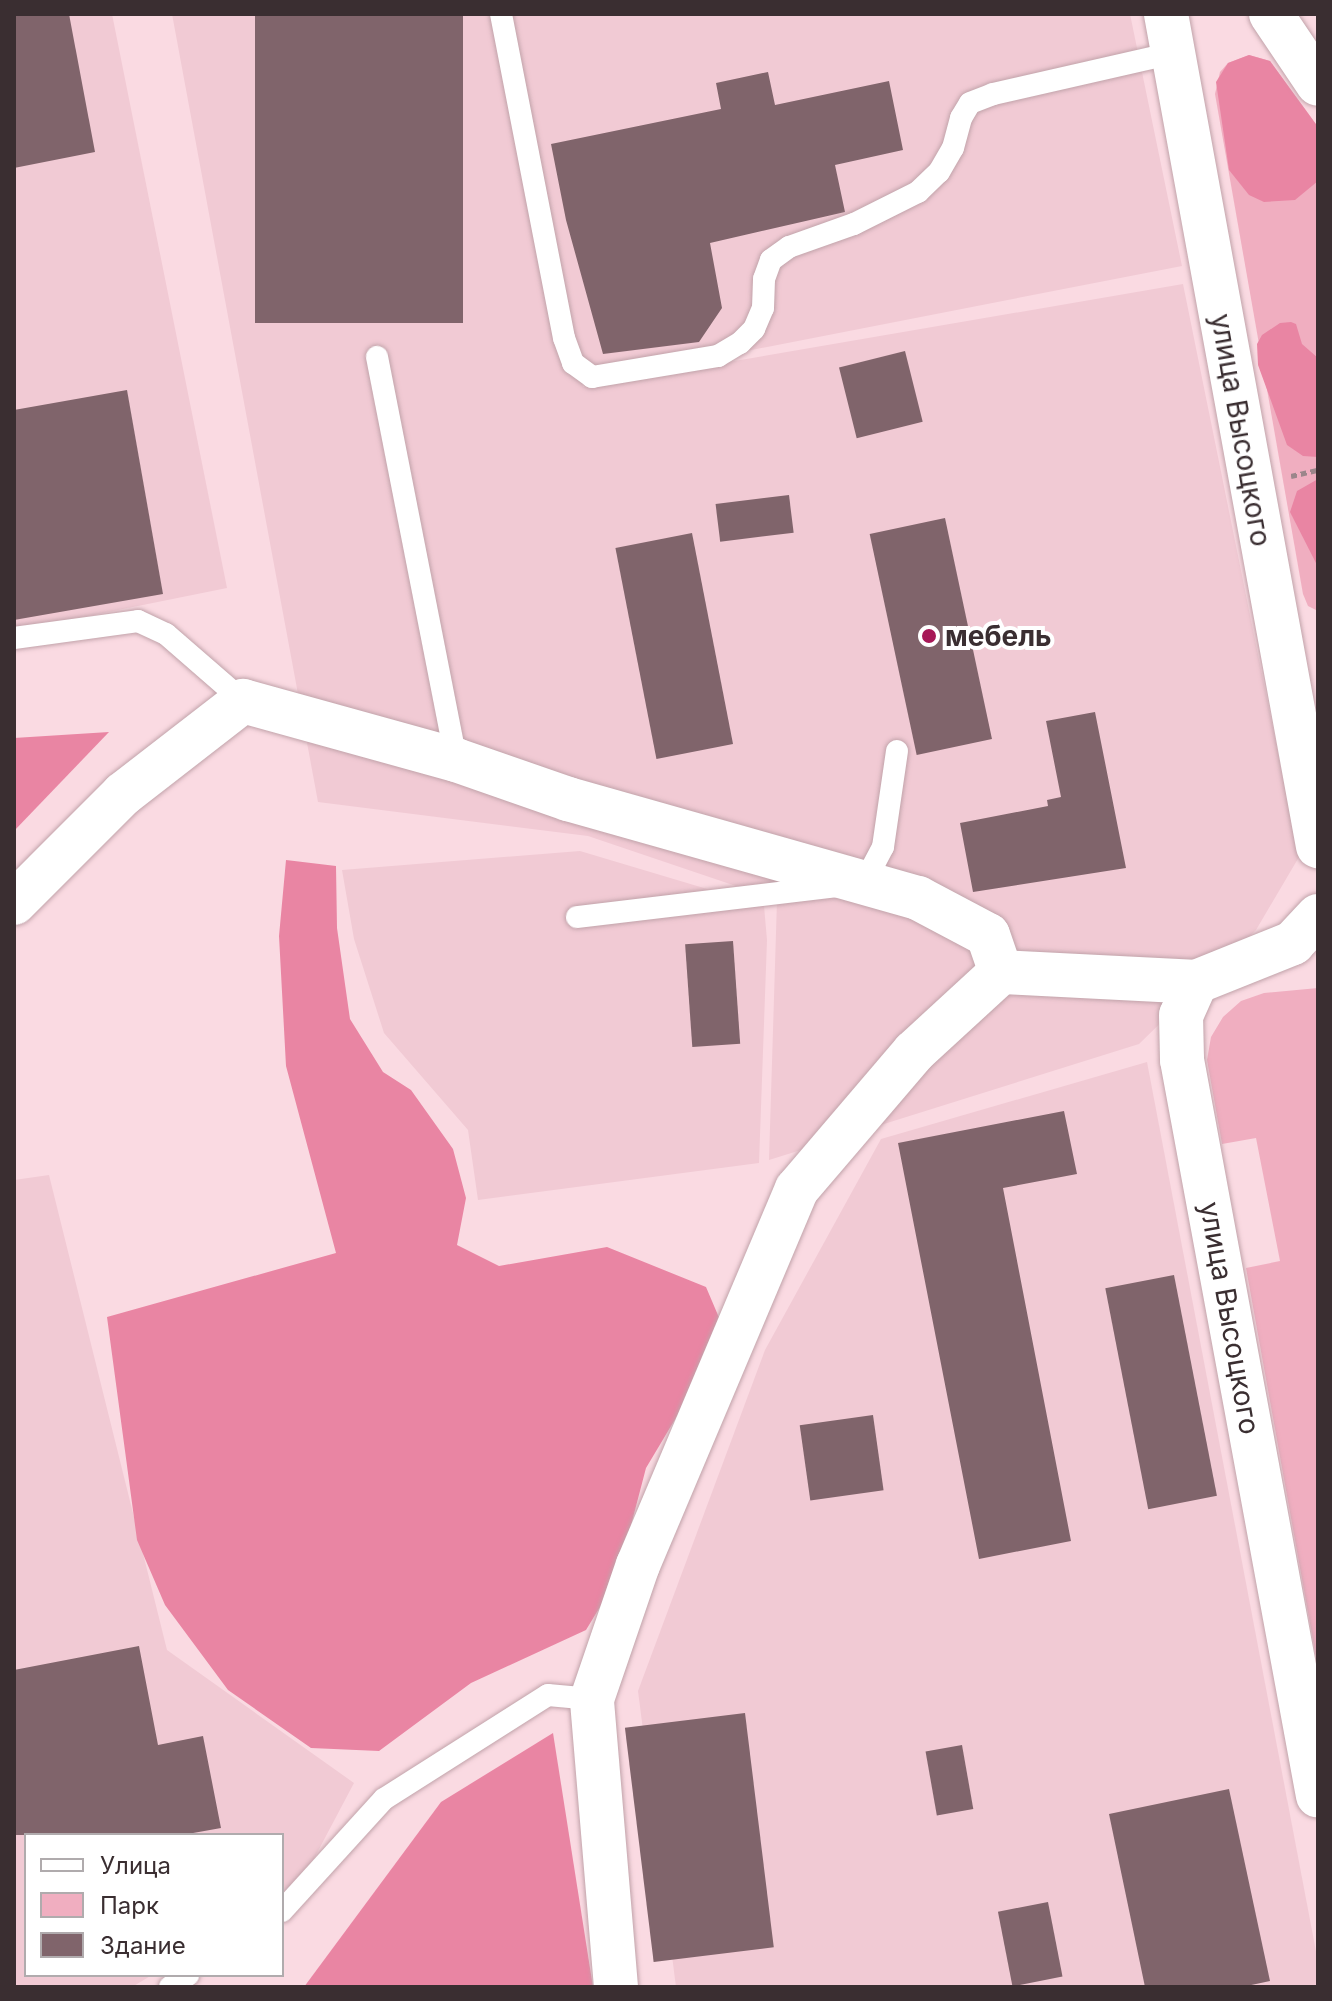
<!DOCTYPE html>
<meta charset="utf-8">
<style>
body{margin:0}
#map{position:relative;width:1332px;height:2001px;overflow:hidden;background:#fadae2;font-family:Inter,sans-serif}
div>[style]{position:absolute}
.built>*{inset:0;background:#f1cad4}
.green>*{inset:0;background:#f0aec0}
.forest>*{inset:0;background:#e985a3}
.building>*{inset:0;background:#80646b;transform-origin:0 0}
.path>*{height:5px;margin-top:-2.5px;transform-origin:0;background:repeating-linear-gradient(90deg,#9c868b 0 6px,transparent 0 10px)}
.roads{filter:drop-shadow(0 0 2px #c1a3aa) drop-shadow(0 0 2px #c1a3aa)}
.service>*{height:22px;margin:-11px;padding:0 11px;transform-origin:11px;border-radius:11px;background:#fff}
.minor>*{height:44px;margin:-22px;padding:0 22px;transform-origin:22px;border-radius:22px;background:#fff}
.dots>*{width:22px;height:22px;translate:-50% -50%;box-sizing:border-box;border:4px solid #fff;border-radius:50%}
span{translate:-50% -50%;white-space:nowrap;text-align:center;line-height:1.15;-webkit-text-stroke:8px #fff;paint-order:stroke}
.street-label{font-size:28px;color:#3a2e31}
.poi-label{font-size:28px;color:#3a2e31;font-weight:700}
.left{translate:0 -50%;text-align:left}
.frame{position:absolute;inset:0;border:16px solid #3a2e31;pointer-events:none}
.legend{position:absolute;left:24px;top:1833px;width:260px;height:144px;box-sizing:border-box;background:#fff;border:2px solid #b0abad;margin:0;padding:10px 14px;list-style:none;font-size:24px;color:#3a2e31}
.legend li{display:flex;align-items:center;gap:16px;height:40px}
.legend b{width:40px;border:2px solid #b0abad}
</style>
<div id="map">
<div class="built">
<div style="clip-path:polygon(14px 14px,112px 14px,227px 588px,14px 631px)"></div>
<div style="clip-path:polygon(172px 14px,1130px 14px,1182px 266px,582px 383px,583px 387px,1183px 284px,1299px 857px,1256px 930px,1139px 1044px,769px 1160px,777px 900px,588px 836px,318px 802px)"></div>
<div style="clip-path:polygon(580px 851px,764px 906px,767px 940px,759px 1163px,478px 1200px,468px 1130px,384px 1033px,354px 939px,342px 870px)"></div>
<div style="clip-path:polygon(1147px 1062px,1318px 1962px,1318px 1987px,676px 1987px,638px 1691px,765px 1350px,881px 1139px)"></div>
<div style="clip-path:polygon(49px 1175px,167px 1650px,354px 1783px,299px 1887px,282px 1897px,282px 1835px,26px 1835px,26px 1975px,152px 1975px,132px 1987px,14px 1987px,14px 1180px)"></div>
</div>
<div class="green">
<div style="clip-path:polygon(1249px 55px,1270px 61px,1318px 127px,1318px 611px,1308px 606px,1303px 594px,1215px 94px,1220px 72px,1228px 63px)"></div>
<div style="clip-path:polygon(1318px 988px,1318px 1668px,1246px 1268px,1280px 1261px,1256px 1138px,1222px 1144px,1207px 1060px,1211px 1037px,1223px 1017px,1241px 1001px,1264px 993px)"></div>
</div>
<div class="forest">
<div style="clip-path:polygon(1249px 55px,1270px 61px,1318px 127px,1318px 181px,1295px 200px,1264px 202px,1249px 195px,1229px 170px,1216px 82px,1228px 63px)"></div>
<div style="clip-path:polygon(1291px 322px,1296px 324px,1302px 344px,1318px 358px,1318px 457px,1303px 456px,1287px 445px,1258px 365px,1257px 344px,1262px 335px,1280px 323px)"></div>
<div style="clip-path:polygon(1318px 479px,1318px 567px,1290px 512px,1297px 491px)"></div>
<div style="clip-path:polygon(109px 732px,14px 831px,14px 738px)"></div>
<div style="clip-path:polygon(286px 860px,336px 866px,337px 928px,350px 1019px,383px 1072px,411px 1090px,453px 1149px,466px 1198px,457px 1245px,499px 1266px,607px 1247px,706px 1287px,726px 1334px,646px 1468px,617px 1579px,586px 1630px,471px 1683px,379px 1751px,311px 1748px,228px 1690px,165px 1605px,137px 1540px,107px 1317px,336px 1253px,286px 1066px,279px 936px)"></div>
<div style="clip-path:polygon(553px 1733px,593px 1987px,304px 1987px,441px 1802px)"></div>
</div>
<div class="building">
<div style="clip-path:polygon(14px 14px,69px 14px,95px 152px,14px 168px)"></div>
<div style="left:255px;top:14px;width:208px;height:309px"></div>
<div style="clip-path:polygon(768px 72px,775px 105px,889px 81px,903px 150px,835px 165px,845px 212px,710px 243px,722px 308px,699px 342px,603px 354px,566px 220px,551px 144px,721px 109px,716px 83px)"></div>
<div style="left:905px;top:351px;width:73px;height:68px;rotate:76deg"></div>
<div style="clip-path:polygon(127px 390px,163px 594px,14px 620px,14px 410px)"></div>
<div style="left:789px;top:495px;width:38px;height:74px;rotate:83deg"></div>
<div style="left:945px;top:518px;width:226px;height:77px;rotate:78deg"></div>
<div style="left:692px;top:533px;width:215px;height:78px;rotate:79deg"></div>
<div style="clip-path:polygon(1095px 712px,1126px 868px,973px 892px,960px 823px,1048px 806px,1047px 800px,1061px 797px,1046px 721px)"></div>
<div style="left:733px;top:941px;width:103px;height:48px;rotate:86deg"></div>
<div style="clip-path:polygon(1064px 1111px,1077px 1174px,1003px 1188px,1071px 1541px,979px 1559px,898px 1143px)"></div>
<div style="left:1174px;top:1275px;width:225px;height:70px;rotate:79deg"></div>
<div style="left:873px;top:1415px;width:76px;height:74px;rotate:82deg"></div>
<div style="clip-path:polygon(139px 1646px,158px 1745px,203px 1736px,221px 1828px,182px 1835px,14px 1835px,14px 1670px)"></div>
<div style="left:745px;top:1713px;width:236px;height:121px;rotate:83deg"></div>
<div style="left:962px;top:1745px;width:65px;height:37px;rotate:80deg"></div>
<div style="clip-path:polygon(1229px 1789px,1270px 1981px,1242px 1987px,1145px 1987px,1109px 1814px)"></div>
<div style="left:1048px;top:1902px;width:76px;height:51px;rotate:79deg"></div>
</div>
<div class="path">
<div style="left:1291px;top:476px;width:28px;rotate:-13deg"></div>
</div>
<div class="roads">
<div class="service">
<div style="left:501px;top:14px;width:330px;rotate:79deg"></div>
<div style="left:564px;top:338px;width:27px;rotate:70deg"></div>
<div style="left:573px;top:363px;width:24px;rotate:36deg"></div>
<div style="left:592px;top:377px;width:128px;rotate:-9.5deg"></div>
<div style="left:718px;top:356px;width:26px;rotate:-31deg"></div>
<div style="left:740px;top:343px;width:20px;rotate:-45deg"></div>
<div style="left:754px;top:329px;width:23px;rotate:-67deg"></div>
<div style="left:763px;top:308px;width:29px;rotate:-88deg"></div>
<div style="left:764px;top:279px;width:20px;rotate:-70deg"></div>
<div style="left:771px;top:260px;width:22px;rotate:-36deg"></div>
<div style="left:789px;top:247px;width:69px;rotate:-19.5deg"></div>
<div style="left:854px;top:224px;width:72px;rotate:-26.6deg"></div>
<div style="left:918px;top:192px;width:29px;rotate:-44deg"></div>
<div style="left:939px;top:172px;width:28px;rotate:-60deg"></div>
<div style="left:953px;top:148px;width:31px;rotate:-75deg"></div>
<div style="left:961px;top:118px;width:17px;rotate:-59deg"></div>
<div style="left:970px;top:103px;width:25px;rotate:-21deg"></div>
<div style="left:993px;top:94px;width:185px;rotate:-12.8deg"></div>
<div style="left:377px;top:357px;width:411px;rotate:78.9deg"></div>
<div style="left:14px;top:638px;width:125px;rotate:-7.8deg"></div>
<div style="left:138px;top:621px;width:31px;rotate:25deg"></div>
<div style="left:166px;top:634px;width:102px;rotate:41deg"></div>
<div style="left:577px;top:917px;width:289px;rotate:-6.8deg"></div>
<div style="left:864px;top:883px;width:41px;rotate:-62.2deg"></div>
<div style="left:883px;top:847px;width:97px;rotate:-81.7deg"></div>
<div style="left:282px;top:1911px;width:151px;rotate:-47.7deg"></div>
<div style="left:384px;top:1799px;width:194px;rotate:-32.4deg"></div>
<div style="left:548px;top:1695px;width:44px;rotate:5.2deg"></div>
<div style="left:170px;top:1987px;width:22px;rotate:-34deg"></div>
</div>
<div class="minor">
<div style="left:1166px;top:14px;width:846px;rotate:79.65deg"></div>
<div style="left:1271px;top:14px;width:84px;rotate:56.1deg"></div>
<div style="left:14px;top:903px;width:154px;rotate:-45deg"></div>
<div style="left:123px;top:794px;width:152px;rotate:-37.8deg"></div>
<div style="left:243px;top:701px;width:221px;rotate:15.5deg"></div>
<div style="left:456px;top:760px;width:119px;rotate:19.2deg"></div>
<div style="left:568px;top:799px;width:364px;rotate:15.8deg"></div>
<div style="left:918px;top:898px;width:79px;rotate:27.9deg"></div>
<div style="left:988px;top:935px;width:39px;rotate:71deg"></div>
<div style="left:1001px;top:972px;width:195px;rotate:2.9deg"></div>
<div style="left:1318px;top:916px;width:37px;rotate:133deg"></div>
<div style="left:1293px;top:943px;width:105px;rotate:158.1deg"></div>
<div style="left:1196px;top:982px;width:36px;rotate:114deg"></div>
<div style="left:1181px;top:1015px;width:45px;rotate:88.7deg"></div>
<div style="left:1182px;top:1060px;width:748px;rotate:79.53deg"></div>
<div style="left:616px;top:1987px;width:289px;rotate:-94.8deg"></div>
<div style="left:592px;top:1699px;width:142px;rotate:-71.1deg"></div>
<div style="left:638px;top:1565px;width:408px;rotate:-67.1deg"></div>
<div style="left:797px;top:1189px;width:180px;rotate:-49.5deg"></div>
<div style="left:914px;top:1052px;width:118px;rotate:-42.6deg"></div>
</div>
</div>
<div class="dots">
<div style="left:929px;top:636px;background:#a71857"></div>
</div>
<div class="street-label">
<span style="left:1241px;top:430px;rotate:80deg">улица Высоцкого</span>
<span style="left:1230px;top:1318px;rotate:80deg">улица Высоцкого</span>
</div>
<div class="poi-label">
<span class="left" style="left:945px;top:636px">мебель</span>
</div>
<div class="frame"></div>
<ul class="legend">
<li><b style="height:10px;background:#fff"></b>Улица</li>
<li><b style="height:22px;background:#f0aec0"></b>Парк</li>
<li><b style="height:22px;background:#80646b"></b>Здание</li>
</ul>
</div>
